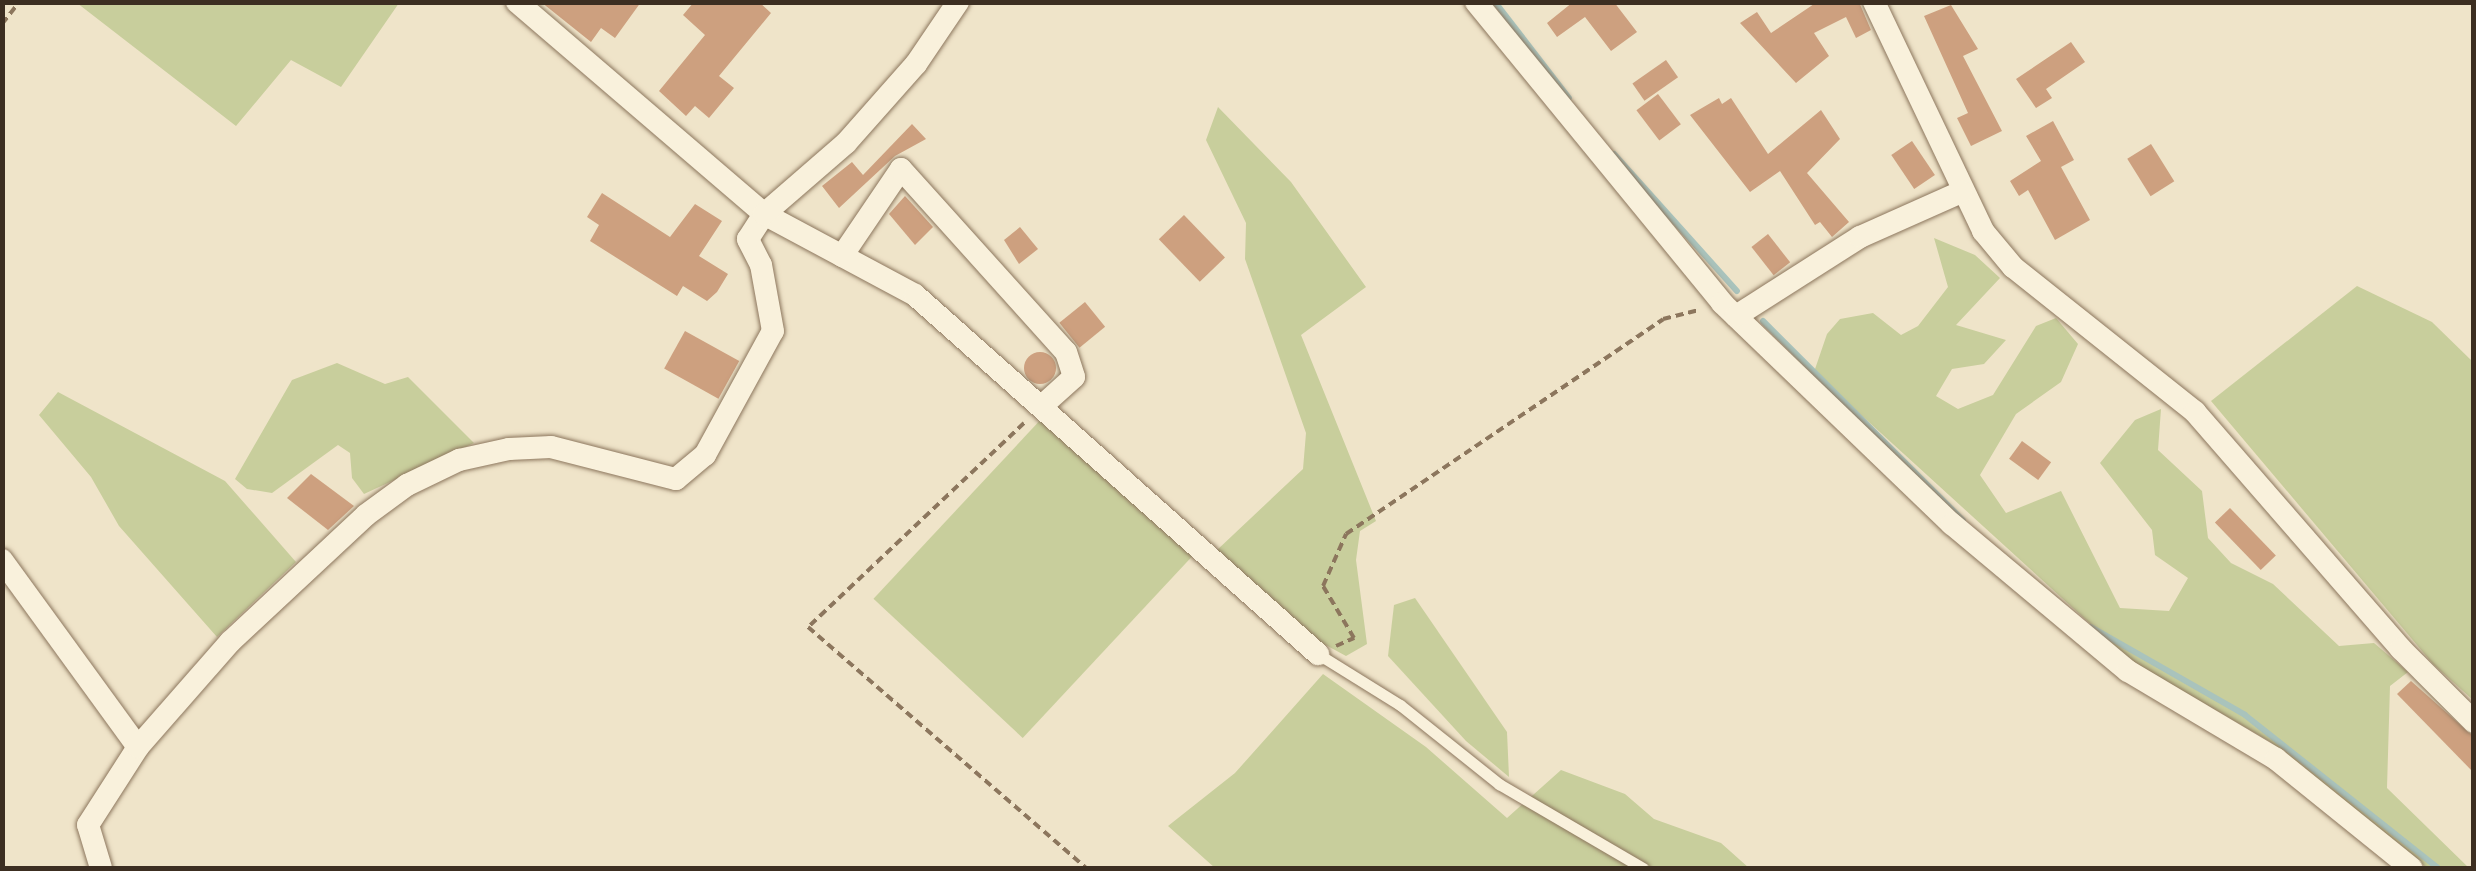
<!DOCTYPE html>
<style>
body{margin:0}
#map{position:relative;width:2476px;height:871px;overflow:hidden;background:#efe4c9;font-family:Spectral,serif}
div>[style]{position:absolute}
.green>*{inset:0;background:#c8ce9c;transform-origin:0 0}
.stream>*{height:6px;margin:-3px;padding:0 3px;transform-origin:3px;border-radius:3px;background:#a9c3bc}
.building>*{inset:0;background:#cda07f;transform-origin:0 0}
.round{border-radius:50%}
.path>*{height:4px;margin-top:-2px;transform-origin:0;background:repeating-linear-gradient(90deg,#8c765d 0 8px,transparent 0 13px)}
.roads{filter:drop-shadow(0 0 2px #8c765d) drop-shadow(0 0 2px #8c765d)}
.service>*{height:11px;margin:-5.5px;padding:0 5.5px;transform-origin:5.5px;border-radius:5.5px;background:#f9f1dc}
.minor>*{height:22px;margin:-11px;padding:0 11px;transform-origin:11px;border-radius:11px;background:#f9f1dc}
span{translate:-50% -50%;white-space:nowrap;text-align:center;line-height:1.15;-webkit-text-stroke:8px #f6eed8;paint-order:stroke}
.frame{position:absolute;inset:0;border:5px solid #3c2e21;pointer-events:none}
</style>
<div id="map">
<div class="green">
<div style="clip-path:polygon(77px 3px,399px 3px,341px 87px,291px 60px,236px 126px)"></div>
<div style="clip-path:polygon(1218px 107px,1291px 182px,1366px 287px,1301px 335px,1376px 521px,1360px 531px,1356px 560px,1367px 644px,1346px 656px,1311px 637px,1216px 551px,1303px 469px,1306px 433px,1245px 259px,1246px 223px,1206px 140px)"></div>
<div style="clip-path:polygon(1934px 238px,1975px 255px,2000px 278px,1956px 325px,2006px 340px,1984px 364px,1952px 369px,1936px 396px,1958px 409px,1993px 395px,2036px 326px,2056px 318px,2078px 344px,2061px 382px,2016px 414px,1980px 475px,2006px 513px,2061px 491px,2120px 608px,2169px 611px,2188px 578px,2155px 555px,2152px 530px,2100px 463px,2135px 420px,2161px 409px,2158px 450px,2202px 491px,2208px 538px,2231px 563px,2273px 584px,2339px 646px,2374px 643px,2408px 672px,2390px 686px,2387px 788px,2469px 868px,2427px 868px,2269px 741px,2131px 661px,1814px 372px,1827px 334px,1840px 319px,1873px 313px,1901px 335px,1918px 326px,1948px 287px)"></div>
<div style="clip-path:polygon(2357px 286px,2432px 322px,2473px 362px,2473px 700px,2433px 664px,2211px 401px)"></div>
<div style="clip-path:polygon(337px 363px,385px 384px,408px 377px,474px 443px,364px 494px,352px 478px,350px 453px,338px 445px,272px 493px,247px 489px,235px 479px,292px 380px)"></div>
<div style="clip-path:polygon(58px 392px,225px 481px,296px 562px,217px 637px,119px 526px,91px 477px,39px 415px)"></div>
<div style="left:1044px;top:416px;width:204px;height:250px;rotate:43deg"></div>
<div style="clip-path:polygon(1415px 598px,1507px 732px,1509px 777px,1466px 741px,1388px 656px,1394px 605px)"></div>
<div style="clip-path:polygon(1323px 674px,1426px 747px,1507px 818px,1561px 770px,1625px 794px,1654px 819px,1721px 843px,1749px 868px,1215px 868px,1168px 826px,1235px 773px)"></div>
</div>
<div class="stream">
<div style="left:1495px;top:2px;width:121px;rotate:52.4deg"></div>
<div style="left:1614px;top:154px;width:184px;rotate:48.1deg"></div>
<div style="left:1763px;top:321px;width:282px;rotate:44.9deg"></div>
<div style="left:2091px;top:627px;width:177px;rotate:29.7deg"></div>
<div style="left:2245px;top:715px;width:246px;rotate:38.4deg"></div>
</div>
<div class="building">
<div style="clip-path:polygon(541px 2px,641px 2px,615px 38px,601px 28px,591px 42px)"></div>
<div style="clip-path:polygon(694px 2px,759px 2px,771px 13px,719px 76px,734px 88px,709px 118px,695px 106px,686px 116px,659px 91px,705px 35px,683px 15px)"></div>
<div style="clip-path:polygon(1573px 2px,1614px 2px,1637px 32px,1611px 51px,1585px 17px,1557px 37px,1547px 23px)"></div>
<div style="clip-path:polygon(1817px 2px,1859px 2px,1871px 30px,1856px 38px,1846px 17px,1814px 33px,1829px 56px,1796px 83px,1740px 23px,1757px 12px,1771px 33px)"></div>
<div style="clip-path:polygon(1951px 5px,1978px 49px,1963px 56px,2002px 131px,1971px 146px,1957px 118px,1968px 113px,1924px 16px)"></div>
<div style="clip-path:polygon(2071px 42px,2085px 62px,2046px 89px,2052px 98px,2036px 108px,2016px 79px)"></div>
<div style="left:1666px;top:60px;width:21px;height:41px;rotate:55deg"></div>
<div style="left:1658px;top:94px;width:38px;height:27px;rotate:53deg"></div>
<div style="clip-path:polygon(1719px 98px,1722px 104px,1731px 98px,1768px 154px,1821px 110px,1840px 139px,1807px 173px,1849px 222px,1832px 237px,1820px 222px,1815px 225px,1780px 171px,1750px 192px,1690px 115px)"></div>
<div style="clip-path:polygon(2053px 121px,2074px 160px,2061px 167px,2090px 220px,2055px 240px,2028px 190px,2019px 196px,2010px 181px,2041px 161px,2026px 136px)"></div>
<div style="clip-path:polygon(912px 124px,926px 139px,895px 156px,839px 208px,822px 186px,852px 162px,863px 175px)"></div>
<div style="left:1912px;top:141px;width:41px;height:25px;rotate:56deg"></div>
<div style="left:2151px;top:144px;width:44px;height:28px;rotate:58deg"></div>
<div style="clip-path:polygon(602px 193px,670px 237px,695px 204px,722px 221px,699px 256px,728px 274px,717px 292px,707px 301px,683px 286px,677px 296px,590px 241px,599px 225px,587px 217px)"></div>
<div style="clip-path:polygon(905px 196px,933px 227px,915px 245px,889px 214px)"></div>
<div style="left:1184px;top:215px;width:59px;height:35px;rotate:46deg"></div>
<div style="clip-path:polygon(1020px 227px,1038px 249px,1019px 264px,1004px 240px)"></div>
<div style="left:1768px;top:234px;width:36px;height:21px;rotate:52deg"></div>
<div style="left:1085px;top:302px;width:32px;height:33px;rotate:51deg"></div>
<div style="left:685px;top:331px;width:62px;height:43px;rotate:29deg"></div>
<div class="round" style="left:1024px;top:352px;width:32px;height:32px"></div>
<div style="left:2022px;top:441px;width:36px;height:22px;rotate:36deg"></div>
<div style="clip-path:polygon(311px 474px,354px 506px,328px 530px,287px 498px)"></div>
<div style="left:2230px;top:508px;width:66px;height:21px;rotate:46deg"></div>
<div style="clip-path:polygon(2411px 681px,2474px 737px,2474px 773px,2397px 694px)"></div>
</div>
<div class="path">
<div style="left:2px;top:24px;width:28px;rotate:-52deg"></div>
<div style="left:1024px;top:423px;width:297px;rotate:136.6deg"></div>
<div style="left:808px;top:627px;width:368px;rotate:40.9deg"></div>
<div style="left:1336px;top:646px;width:20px;rotate:-24deg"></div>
<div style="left:1354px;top:638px;width:61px;rotate:-120.8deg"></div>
<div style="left:1323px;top:586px;width:57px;rotate:-66.1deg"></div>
<div style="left:1346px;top:534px;width:383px;rotate:-34.1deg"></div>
<div style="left:1663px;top:319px;width:36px;rotate:-14deg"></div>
</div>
<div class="roads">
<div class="service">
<div style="left:1318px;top:654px;width:97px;rotate:31.9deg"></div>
<div style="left:1400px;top:705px;width:127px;rotate:38.6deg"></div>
<div style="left:1499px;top:784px;width:167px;rotate:30.3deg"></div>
</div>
<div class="minor">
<div style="left:517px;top:2px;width:326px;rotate:40.6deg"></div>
<div style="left:764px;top:214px;width:171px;rotate:28.2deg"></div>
<div style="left:915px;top:295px;width:540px;rotate:41.7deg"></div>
<div style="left:1476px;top:2px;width:389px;rotate:50.7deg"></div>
<div style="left:1722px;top:303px;width:319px;rotate:43.9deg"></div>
<div style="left:1952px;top:524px;width:229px;rotate:39.9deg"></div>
<div style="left:2128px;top:671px;width:172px;rotate:30.7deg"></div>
<div style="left:2276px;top:759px;width:174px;rotate:38.9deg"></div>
<div style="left:1874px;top:2px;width:254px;rotate:64.5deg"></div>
<div style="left:1983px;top:231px;width:47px;rotate:50.2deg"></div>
<div style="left:2013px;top:267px;width:233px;rotate:38.5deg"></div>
<div style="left:2195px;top:412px;width:314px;rotate:49deg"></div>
<div style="left:2401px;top:649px;width:103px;rotate:45deg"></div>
<div style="left:842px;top:256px;width:105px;rotate:-55.9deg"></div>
<div style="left:901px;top:169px;width:246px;rotate:48deg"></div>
<div style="left:1066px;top:352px;width:26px;rotate:72deg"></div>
<div style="left:1074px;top:377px;width:42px;rotate:137.9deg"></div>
<div style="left:1736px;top:316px;width:147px;rotate:-32.5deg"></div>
<div style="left:1860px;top:237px;width:111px;rotate:-24deg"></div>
<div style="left:2px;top:560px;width:231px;rotate:54deg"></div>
<div style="left:101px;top:868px;width:45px;rotate:-106.8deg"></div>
<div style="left:88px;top:825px;width:93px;rotate:-57.3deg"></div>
<div style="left:138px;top:747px;width:140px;rotate:-48.8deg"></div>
<div style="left:230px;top:642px;width:186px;rotate:-43deg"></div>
<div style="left:366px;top:515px;width:51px;rotate:-36.2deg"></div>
<div style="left:407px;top:485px;width:58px;rotate:-25.7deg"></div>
<div style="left:459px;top:460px;width:51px;rotate:-12.4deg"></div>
<div style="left:509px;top:449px;width:42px;rotate:-2.7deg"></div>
<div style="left:551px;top:447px;width:129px;rotate:14.4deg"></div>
<div style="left:676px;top:479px;width:38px;rotate:-40deg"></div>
<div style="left:705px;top:455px;width:141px;rotate:-61.3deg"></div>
<div style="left:773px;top:331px;width:67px;rotate:-100.3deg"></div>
<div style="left:761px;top:265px;width:29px;rotate:-117deg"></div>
<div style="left:748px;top:239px;width:30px;rotate:-57deg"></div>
<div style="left:764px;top:214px;width:108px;rotate:-40.9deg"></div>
<div style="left:846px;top:143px;width:106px;rotate:-48.5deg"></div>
<div style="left:916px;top:64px;width:75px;rotate:-55.9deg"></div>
</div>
</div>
<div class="frame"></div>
</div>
